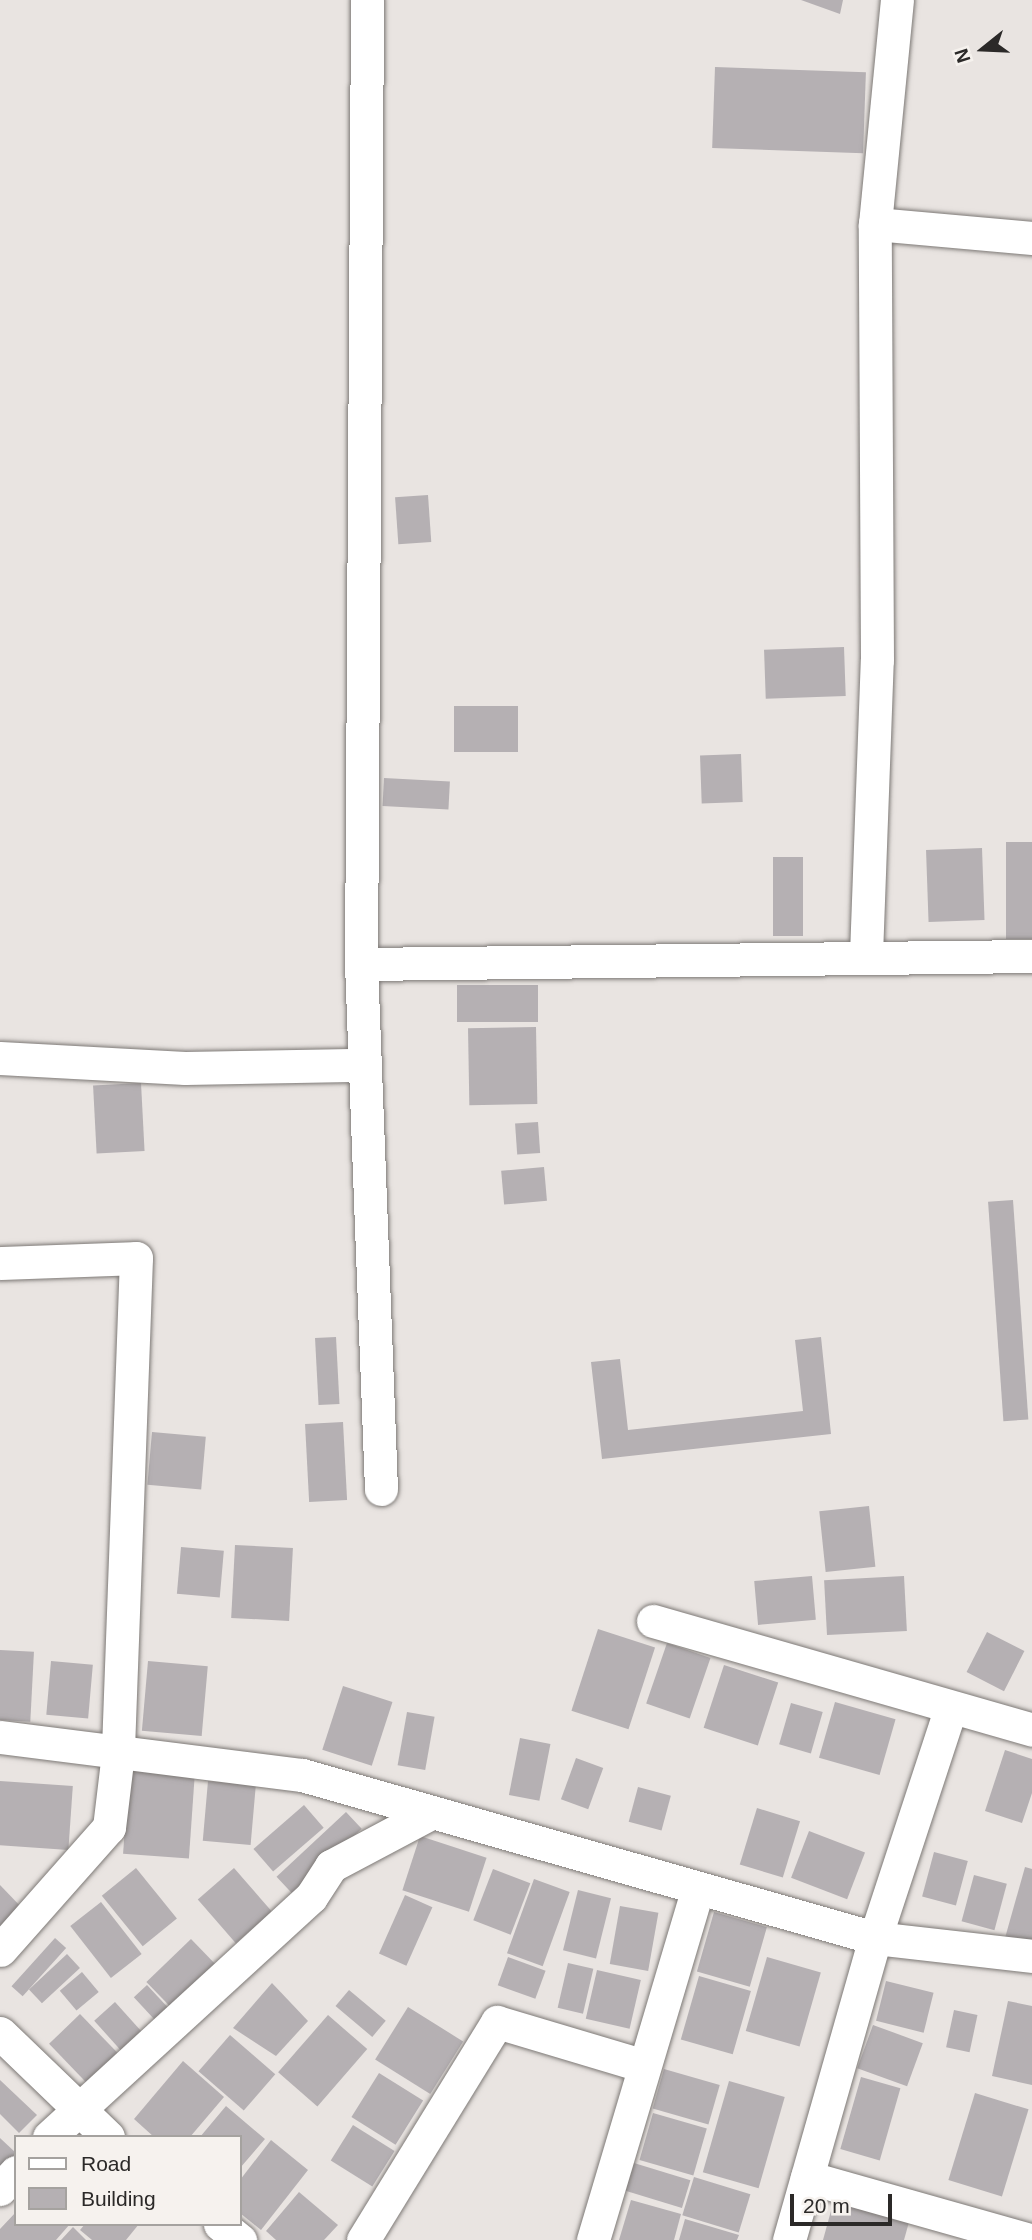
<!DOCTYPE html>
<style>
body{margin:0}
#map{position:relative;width:1032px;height:2240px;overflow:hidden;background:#e9e4e1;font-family:Arial,sans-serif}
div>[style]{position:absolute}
.building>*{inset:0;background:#b5b0b3;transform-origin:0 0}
.roads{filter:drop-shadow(0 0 2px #7d7976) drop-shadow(0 0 2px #7d7976)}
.street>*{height:33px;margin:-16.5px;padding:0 16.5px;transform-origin:16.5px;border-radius:16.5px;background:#fff}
span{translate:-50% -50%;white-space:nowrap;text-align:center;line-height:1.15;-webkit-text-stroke:6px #f6f2ee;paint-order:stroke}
.legend{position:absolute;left:14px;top:2135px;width:228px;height:91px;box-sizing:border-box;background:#f6f2ee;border:2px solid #a5a29f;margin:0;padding:9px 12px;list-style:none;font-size:21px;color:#2b2928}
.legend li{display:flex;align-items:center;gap:14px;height:35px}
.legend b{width:35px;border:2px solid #a5a29f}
.north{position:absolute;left:948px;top:14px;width:70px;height:70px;-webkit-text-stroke:5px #f6f2ee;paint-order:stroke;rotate:252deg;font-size:19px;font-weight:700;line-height:28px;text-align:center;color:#2b2928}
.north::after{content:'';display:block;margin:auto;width:24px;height:32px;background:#2b2928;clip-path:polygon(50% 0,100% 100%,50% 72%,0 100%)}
.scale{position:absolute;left:790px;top:2194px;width:102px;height:32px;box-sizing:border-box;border:4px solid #2b2928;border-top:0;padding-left:9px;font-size:21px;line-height:24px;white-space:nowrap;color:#2b2928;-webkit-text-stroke:5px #f6f2ee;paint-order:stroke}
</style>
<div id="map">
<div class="building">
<div style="clip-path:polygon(801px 0,843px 0,840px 14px)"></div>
<div style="left:715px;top:67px;width:151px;height:81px;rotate:2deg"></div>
<div style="left:428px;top:495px;width:47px;height:33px;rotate:86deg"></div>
<div style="left:844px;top:647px;width:49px;height:80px;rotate:88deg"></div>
<div style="left:454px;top:706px;width:64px;height:46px"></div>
<div style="left:741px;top:754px;width:48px;height:41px;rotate:88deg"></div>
<div style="left:384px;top:778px;width:66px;height:28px;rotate:3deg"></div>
<div style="left:1006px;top:842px;width:26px;height:97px"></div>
<div style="left:982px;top:848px;width:72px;height:56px;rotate:88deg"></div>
<div style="left:773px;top:857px;width:30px;height:79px"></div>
<div style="left:457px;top:985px;width:81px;height:37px"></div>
<div style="left:536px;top:1027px;width:77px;height:68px;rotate:89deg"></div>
<div style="left:141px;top:1083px;width:68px;height:48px;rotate:87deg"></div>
<div style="left:538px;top:1122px;width:31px;height:23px;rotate:86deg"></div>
<div style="left:544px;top:1167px;width:34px;height:43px;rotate:85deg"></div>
<div style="left:1013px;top:1200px;width:220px;height:25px;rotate:86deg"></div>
<div style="left:336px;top:1337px;width:67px;height:21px;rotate:87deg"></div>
<div style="clip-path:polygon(821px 1337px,831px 1434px,602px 1459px,591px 1362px,620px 1359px,628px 1430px,803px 1411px,795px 1340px)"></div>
<div style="left:343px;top:1422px;width:78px;height:38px;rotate:87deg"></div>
<div style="left:152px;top:1432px;width:54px;height:53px;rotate:5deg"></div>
<div style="left:869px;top:1506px;width:61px;height:50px;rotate:84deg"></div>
<div style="left:235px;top:1545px;width:58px;height:73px;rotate:3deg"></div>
<div style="left:181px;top:1547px;width:43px;height:47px;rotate:5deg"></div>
<div style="left:812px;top:1576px;width:44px;height:58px;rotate:85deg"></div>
<div style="left:904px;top:1576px;width:55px;height:80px;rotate:87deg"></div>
<div style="left:598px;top:1629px;width:60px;height:86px;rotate:18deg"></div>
<div style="left:987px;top:1632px;width:42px;height:45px;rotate:27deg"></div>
<div style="left:667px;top:1643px;width:46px;height:64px;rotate:19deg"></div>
<div style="left:0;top:1650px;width:34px;height:70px;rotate:3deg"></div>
<div style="left:51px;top:1661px;width:42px;height:54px;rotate:5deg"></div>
<div style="left:148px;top:1661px;width:60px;height:70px;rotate:5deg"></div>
<div style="left:724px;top:1665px;width:57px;height:66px;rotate:18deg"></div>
<div style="left:343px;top:1686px;width:52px;height:67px;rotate:18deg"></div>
<div style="left:835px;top:1702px;width:63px;height:58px;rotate:16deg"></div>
<div style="left:791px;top:1703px;width:33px;height:43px;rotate:16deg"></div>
<div style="left:407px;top:1712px;width:28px;height:54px;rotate:10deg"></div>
<div style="left:520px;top:1738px;width:31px;height:58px;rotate:11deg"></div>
<div style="clip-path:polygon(1005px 1750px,1032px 1759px,1032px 1793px,1022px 1823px,985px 1811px)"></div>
<div style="left:576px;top:1758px;width:29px;height:44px;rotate:20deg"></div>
<div style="left:129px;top:1769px;width:66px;height:85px;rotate:4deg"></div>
<div style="left:0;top:1781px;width:73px;height:64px;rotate:4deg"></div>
<div style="left:208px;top:1781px;width:48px;height:60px;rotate:5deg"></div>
<div style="left:638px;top:1787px;width:34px;height:36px;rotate:15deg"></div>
<div style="left:304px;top:1805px;width:30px;height:67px;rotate:49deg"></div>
<div style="left:757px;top:1808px;width:45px;height:59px;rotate:17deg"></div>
<div style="left:346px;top:1812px;width:23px;height:95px;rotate:47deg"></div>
<div style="left:809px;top:1831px;width:60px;height:50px;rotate:21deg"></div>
<div style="left:420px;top:1836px;width:70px;height:57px;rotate:18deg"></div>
<div style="left:934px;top:1852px;width:35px;height:46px;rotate:15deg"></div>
<div style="clip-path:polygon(1025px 1867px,1032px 1869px,1032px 1953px,1003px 1945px)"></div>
<div style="left:136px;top:1868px;width:65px;height:44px;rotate:51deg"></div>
<div style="left:234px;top:1868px;width:58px;height:48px;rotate:49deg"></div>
<div style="left:493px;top:1869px;width:40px;height:55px;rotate:21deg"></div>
<div style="left:974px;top:1875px;width:34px;height:48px;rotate:15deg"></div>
<div style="left:534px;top:1879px;width:38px;height:79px;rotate:20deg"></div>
<div style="clip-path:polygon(0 1885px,25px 1911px,0 1935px)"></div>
<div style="left:578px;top:1890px;width:34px;height:62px;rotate:14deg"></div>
<div style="left:405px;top:1895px;width:30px;height:64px;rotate:24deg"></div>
<div style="left:101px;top:1902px;width:66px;height:39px;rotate:52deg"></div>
<div style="left:620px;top:1906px;width:39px;height:59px;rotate:10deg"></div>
<div style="left:714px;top:1912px;width:55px;height:62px;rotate:16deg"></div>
<div style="left:55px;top:1938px;width:15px;height:65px;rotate:42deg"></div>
<div style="left:191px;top:1939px;width:39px;height:62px;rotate:46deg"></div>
<div style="left:67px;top:1954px;width:19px;height:52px;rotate:47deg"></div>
<div style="left:508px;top:1957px;width:40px;height:30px;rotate:20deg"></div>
<div style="left:767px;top:1957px;width:56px;height:77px;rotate:16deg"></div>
<div style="left:568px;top:1963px;width:26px;height:46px;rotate:13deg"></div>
<div style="left:597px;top:1970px;width:45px;height:50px;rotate:13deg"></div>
<div style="left:82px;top:1972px;width:26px;height:29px;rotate:50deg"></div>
<div style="left:699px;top:1976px;width:54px;height:66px;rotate:16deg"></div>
<div style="left:886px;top:1981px;width:49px;height:41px;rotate:14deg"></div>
<div style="clip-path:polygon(272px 1983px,308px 2021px,276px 2056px,233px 2028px)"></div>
<div style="left:147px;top:1985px;width:33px;height:18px;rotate:47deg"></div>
<div style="left:349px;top:1990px;width:48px;height:21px;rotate:40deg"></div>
<div style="clip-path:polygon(1008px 2001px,1032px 2006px,1032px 2085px,992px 2076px)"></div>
<div style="left:115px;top:2002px;width:42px;height:28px;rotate:48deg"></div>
<div style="left:408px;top:2007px;width:65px;height:62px;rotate:32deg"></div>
<div style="left:954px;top:2010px;width:24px;height:38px;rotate:12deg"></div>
<div style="left:80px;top:2014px;width:56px;height:43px;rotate:46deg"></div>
<div style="left:328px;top:2015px;width:52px;height:76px;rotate:41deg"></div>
<div style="left:873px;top:2025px;width:53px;height:46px;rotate:20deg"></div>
<div style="left:230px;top:2035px;width:60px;height:48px;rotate:41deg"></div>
<div style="clip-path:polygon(183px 2061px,224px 2097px,190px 2137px,154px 2137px,134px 2119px)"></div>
<div style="left:664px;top:2069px;width:58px;height:41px;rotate:16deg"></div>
<div style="left:379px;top:2073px;width:52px;height:52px;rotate:32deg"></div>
<div style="left:861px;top:2077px;width:41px;height:75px;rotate:16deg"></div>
<div style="clip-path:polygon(0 2080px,37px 2115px,19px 2133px,0 2114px)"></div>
<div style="left:729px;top:2081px;width:58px;height:95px;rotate:16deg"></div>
<div style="left:975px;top:2093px;width:56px;height:91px;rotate:17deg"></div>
<div style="clip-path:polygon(226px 2106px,265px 2139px,240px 2168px,240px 2137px,200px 2137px)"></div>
<div style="left:653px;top:2113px;width:56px;height:49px;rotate:16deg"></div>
<div style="left:353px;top:2125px;width:49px;height:42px;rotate:32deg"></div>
<div style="clip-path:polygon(0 2138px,16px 2153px,0 2175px)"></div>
<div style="clip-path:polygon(271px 2140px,308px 2170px,261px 2230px,240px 2213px,240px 2180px)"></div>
<div style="left:634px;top:2163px;width:59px;height:29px;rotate:17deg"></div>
<div style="left:694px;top:2177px;width:59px;height:40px;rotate:17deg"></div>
<div style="clip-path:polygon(299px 2192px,338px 2225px,324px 2240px,276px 2240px,266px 2231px)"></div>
<div style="clip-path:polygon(631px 2200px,681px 2214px,674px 2240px,619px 2240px)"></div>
<div style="clip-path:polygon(834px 2200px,909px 2222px,904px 2240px,823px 2240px)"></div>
<div style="clip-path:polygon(16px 2212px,16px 2224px,70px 2224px,56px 2240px,0 2240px,0 2229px)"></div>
<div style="clip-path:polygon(685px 2219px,739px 2235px,737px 2240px,679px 2240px)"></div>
<div style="clip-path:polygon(85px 2224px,139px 2224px,126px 2240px,92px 2240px,80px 2230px)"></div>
<div style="clip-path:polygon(73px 2227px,86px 2240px,61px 2240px)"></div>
</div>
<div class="roads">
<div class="street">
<div style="left:875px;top:224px;width:158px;rotate:5.1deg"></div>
<div style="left:866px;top:955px;width:295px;rotate:-87.9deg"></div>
<div style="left:877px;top:660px;width:436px;rotate:-90.3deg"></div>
<div style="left:875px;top:224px;width:225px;rotate:-84.4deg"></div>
<div style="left:361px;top:964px;width:964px;rotate:-89.64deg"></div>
<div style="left:0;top:1058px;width:185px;rotate:3.1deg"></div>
<div style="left:185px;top:1068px;width:180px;rotate:-1deg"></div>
<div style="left:0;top:1263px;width:136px;rotate:-2.1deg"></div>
<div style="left:136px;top:1258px;width:495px;rotate:92.1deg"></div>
<div style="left:118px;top:1753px;width:75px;rotate:96.9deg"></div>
<div style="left:109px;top:1827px;width:164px;rotate:131.5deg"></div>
<div style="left:381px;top:1489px;width:525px;rotate:-92.18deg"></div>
<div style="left:361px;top:964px;width:671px;rotate:-0.68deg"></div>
<div style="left:653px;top:1621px;width:394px;rotate:16deg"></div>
<div style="left:0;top:1737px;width:304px;rotate:7.2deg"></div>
<div style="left:302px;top:1775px;width:596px;rotate:15.88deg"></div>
<div style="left:875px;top:1938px;width:158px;rotate:6.5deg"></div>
<div style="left:0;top:2033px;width:150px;rotate:43.9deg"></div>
<div style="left:49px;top:2137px;width:355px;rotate:-42.5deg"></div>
<div style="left:311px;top:1897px;width:37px;rotate:-57deg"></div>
<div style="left:331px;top:1866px;width:111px;rotate:-28deg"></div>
<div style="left:807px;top:2177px;width:232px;rotate:15.8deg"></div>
<div style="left:0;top:2189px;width:23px;rotate:-47deg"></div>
<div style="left:220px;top:2224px;width:26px;rotate:39deg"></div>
<div style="left:363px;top:2240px;width:256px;rotate:-58.4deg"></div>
<div style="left:497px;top:2022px;width:150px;rotate:16.6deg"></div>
<div style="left:593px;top:2240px;width:363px;rotate:-73.4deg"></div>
<div style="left:789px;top:2240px;width:314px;rotate:-74.1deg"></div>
<div style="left:875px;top:1938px;width:240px;rotate:-71.8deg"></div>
</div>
</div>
<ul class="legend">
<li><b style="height:9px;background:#fff"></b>Road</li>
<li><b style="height:19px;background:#b5b0b3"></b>Building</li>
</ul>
<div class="north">N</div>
<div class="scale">20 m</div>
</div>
